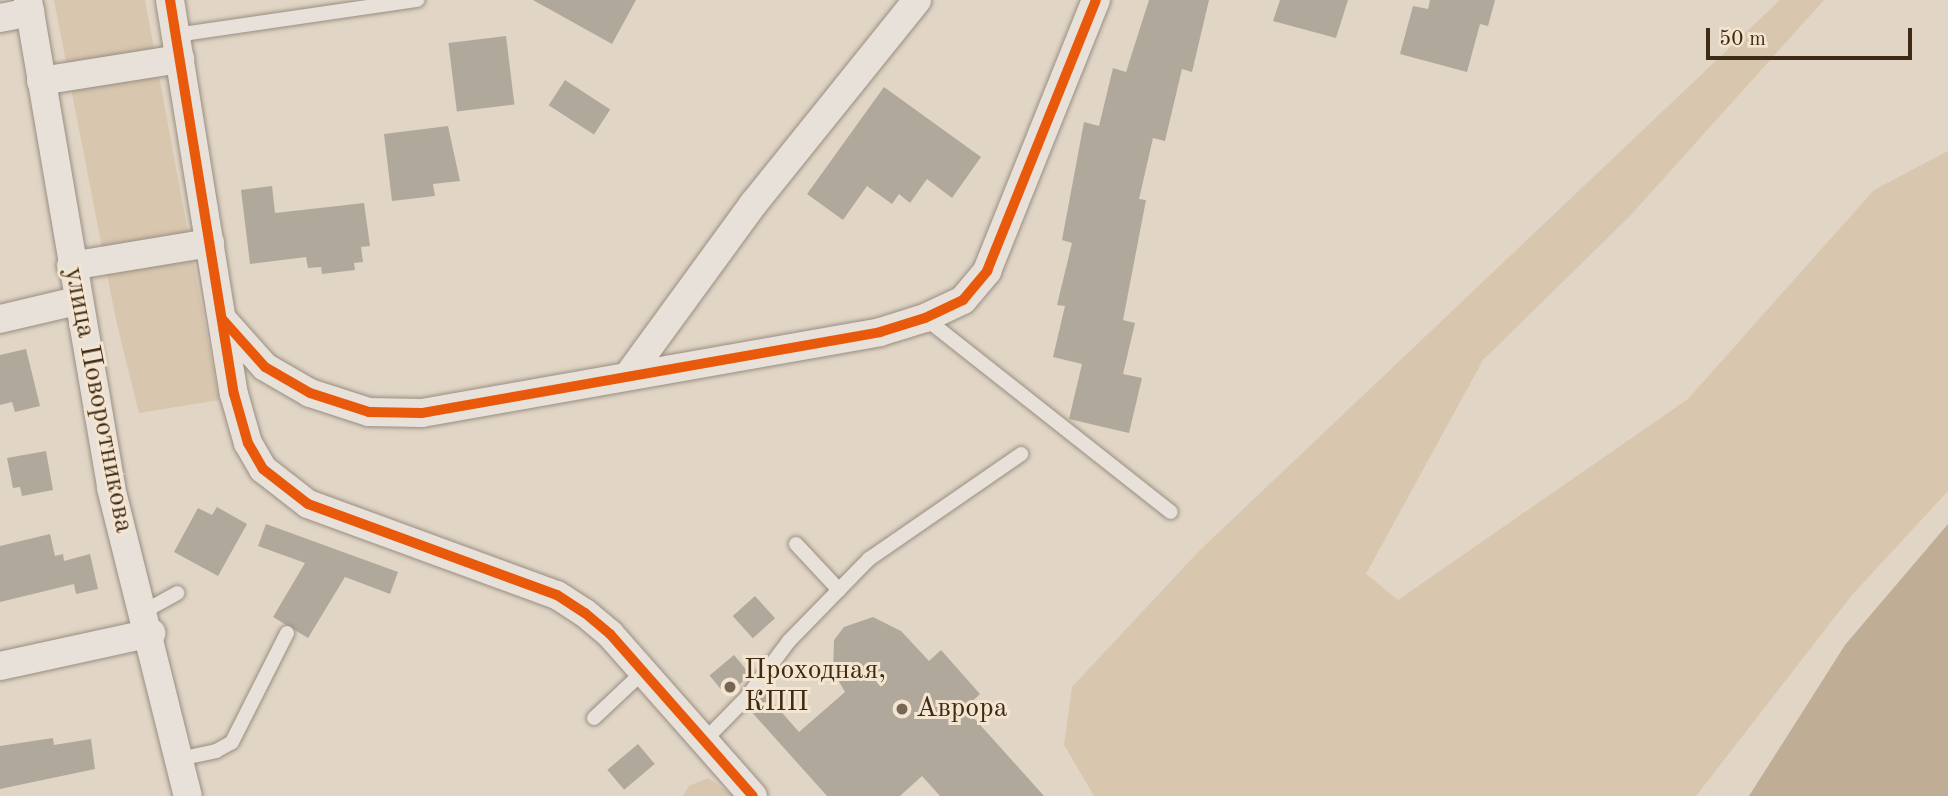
<!DOCTYPE html>
<meta charset="utf-8">
<style>
body{margin:0}
#map{position:relative;width:1948px;height:796px;overflow:hidden;background:#e1d5c5;font-family:"Old Standard TT",serif}
div>[style]{position:absolute}
.green>*{inset:0;background:#d8c6ae}
.water>*{inset:0;background:#c0ad95}
.building>*{inset:0;background:#b1a89c;transform-origin:0 0}
.roads{filter:drop-shadow(0 0 2px #988e82) drop-shadow(0 0 2px #988e82)}
.service>*{height:14px;margin:-7px;padding:0 7px;transform-origin:7px;border-radius:7px;background:#e8e1d9}
.minor>*{height:28px;margin:-14px;padding:0 14px;transform-origin:14px;border-radius:14px;background:#e8e1d9}
.cycleway>*{height:10px;margin:-5px;padding:0 5px;transform-origin:5px;border-radius:5px;background:#e8590c}
.dots>*{width:19px;height:19px;translate:-50% -50%;box-sizing:border-box;border:4px solid #f4e5d1;border-radius:50%}
span{translate:-50% -50%;white-space:nowrap;text-align:center;line-height:1.15;-webkit-text-stroke:6px #f4e5d1;paint-order:stroke}
.street-label{font-size:28px;color:#3e2a15}
.poi-label{font-size:28px;color:#3e2a15}
.left{translate:0 -50%;text-align:left}
.scale{position:absolute;left:1706px;top:28px;width:206px;height:32px;box-sizing:border-box;border:4px solid #3e2a15;border-top:0;padding-left:9px;font-size:21px;line-height:24px;white-space:nowrap;color:#3e2a15;-webkit-text-stroke:5px #f4e5d1;paint-order:stroke}
</style>
<div id="map">
<div class="green">
<div style="clip-path:polygon(54px 0,145px 0,219px 400px,139px 413px,116px 320px)"></div>
<div style="clip-path:polygon(1780px 0,1824px 0,1630px 216px,1483px 360px,1366px 574px,1398px 600px,1688px 399px,1874px 190px,1948px 151px,1948px 491px,1852px 595px,1696px 796px,1094px 796px,1064px 745px,1072px 687px,1199px 551px)"></div>
<div style="clip-path:polygon(708px 778px,734px 796px,683px 796px,689px 786px)"></div>
</div>
<div class="water">
<div style="clip-path:polygon(1948px 524px,1948px 796px,1749px 796px,1845px 645px)"></div>
</div>
<div class="building">
<div style="clip-path:polygon(533px 0,636px 0,612px 44px)"></div>
<div style="clip-path:polygon(1149px 0,1209px 0,1192px 72px,1182px 69px,1165px 141px,1153px 138px,1139px 199px,1146px 200px,1123px 320px,1135px 323px,1123px 374px,1142px 378px,1129px 433px,1069px 419px,1082px 364px,1053px 357px,1065px 306px,1057px 305px,1072px 243px,1062px 240px,1084px 122px,1099px 126px,1113px 68px,1126px 72px)"></div>
<div style="clip-path:polygon(1280px 0,1348px 0,1336px 38px,1273px 21px)"></div>
<div style="clip-path:polygon(1430px 0,1495px 0,1488px 26px,1480px 24px,1467px 72px,1400px 54px,1413px 6px,1428px 9px)"></div>
<div style="left:506px;top:36px;width:69px;height:58px;rotate:83deg"></div>
<div style="left:565px;top:80px;width:54px;height:30px;rotate:33deg"></div>
<div style="clip-path:polygon(884px 87px,981px 157px,952px 198px,927px 179px,910px 203px,899px 194px,892px 204px,867px 186px,843px 220px,807px 194px)"></div>
<div style="clip-path:polygon(448px 126px,460px 181px,433px 184px,435px 196px,392px 201px,384px 134px)"></div>
<div style="clip-path:polygon(272px 186px,275px 213px,364px 203px,370px 246px,361px 247px,363px 262px,354px 263px,355px 270px,322px 274px,321px 267px,308px 268px,306px 257px,250px 264px,241px 190px)"></div>
<div style="clip-path:polygon(26px 349px,40px 406px,15px 412px,12px 402px,0 405px,0 355px)"></div>
<div style="clip-path:polygon(46px 451px,53px 490px,22px 496px,20px 487px,13px 488px,7px 458px)"></div>
<div style="clip-path:polygon(217px 507px,247px 524px,218px 576px,174px 552px,198px 508px,212px 515px)"></div>
<div style="clip-path:polygon(266px 524px,398px 572px,390px 594px,345px 577px,308px 638px,273px 617px,305px 563px,258px 546px)"></div>
<div style="clip-path:polygon(50px 534px,55px 556px,63px 554px,64px 561px,90px 554px,98px 589px,76px 594px,74px 584px,0 602px,0 546px)"></div>
<div style="left:755px;top:596px;width:30px;height:30px;rotate:48deg"></div>
<div style="clip-path:polygon(873px 617px,901px 631px,929px 661px,941px 650px,980px 694px,965px 708px,1044px 796px,940px 796px,922px 776px,900px 796px,827px 796px,749px 709px,763px 691px,799px 732px,845px 692px,833px 671px,834px 640px,844px 627px)"></div>
<div style="left:734px;top:655px;width:26px;height:32px;rotate:50deg"></div>
<div style="clip-path:polygon(53px 738px,54px 745px,91px 739px,95px 769px,0 789px,0 746px)"></div>
<div style="left:638px;top:744px;width:26px;height:40px;rotate:50deg"></div>
</div>
<div class="roads">
<div class="service">
<div style="left:176px;top:35px;width:244px;rotate:-8.3deg"></div>
<div style="left:925px;top:318px;width:313px;rotate:38.3deg"></div>
<div style="left:796px;top:544px;width:63px;rotate:46.9deg"></div>
<div style="left:145px;top:611px;width:37px;rotate:-29deg"></div>
<div style="left:594px;top:718px;width:67px;rotate:-43.2deg"></div>
<div style="left:703px;top:742px;width:63px;rotate:-45.6deg"></div>
<div style="left:747px;top:697px;width:70px;rotate:-53.1deg"></div>
<div style="left:789px;top:641px;width:115px;rotate:-45.7deg"></div>
<div style="left:869px;top:559px;width:185px;rotate:-34.6deg"></div>
<div style="left:179px;top:759px;width:38px;rotate:-12deg"></div>
<div style="left:216px;top:751px;width:18px;rotate:-29deg"></div>
<div style="left:232px;top:742px;width:122px;rotate:-63.2deg"></div>
</div>
<div class="minor">
<div style="left:28px;top:0;width:495px;rotate:80.3deg"></div>
<div style="left:111px;top:488px;width:317px;rotate:76deg"></div>
<div style="left:170px;top:0;width:399px;rotate:80.8deg"></div>
<div style="left:234px;top:394px;width:51px;rotate:74.1deg"></div>
<div style="left:248px;top:443px;width:30px;rotate:60deg"></div>
<div style="left:263px;top:469px;width:57px;rotate:37.9deg"></div>
<div style="left:308px;top:504px;width:265px;rotate:20.1deg"></div>
<div style="left:557px;top:595px;width:33px;rotate:33deg"></div>
<div style="left:585px;top:613px;width:33px;rotate:40deg"></div>
<div style="left:610px;top:634px;width:216px;rotate:48.6deg"></div>
<div style="left:0;top:18px;width:31px;rotate:-11deg"></div>
<div style="left:41px;top:81px;width:141px;rotate:-9deg"></div>
<div style="left:71px;top:266px;width:141px;rotate:-9.4deg"></div>
<div style="left:0;top:319px;width:78px;rotate:-13.3deg"></div>
<div style="left:223px;top:320px;width:63px;rotate:48.2deg"></div>
<div style="left:265px;top:367px;width:52px;rotate:30deg"></div>
<div style="left:310px;top:393px;width:62px;rotate:17.9deg"></div>
<div style="left:369px;top:412px;width:53px;rotate:1.1deg"></div>
<div style="left:422px;top:413px;width:465px;rotate:-10deg"></div>
<div style="left:880px;top:332px;width:47px;rotate:-17.3deg"></div>
<div style="left:925px;top:318px;width:42px;rotate:-25.3deg"></div>
<div style="left:963px;top:300px;width:38px;rotate:-50deg"></div>
<div style="left:987px;top:271px;width:292px;rotate:-68.1deg"></div>
<div style="left:630px;top:373px;width:210px;rotate:-53.9deg"></div>
<div style="left:754px;top:203px;width:260px;rotate:-51.2deg"></div>
<div style="left:0;top:666px;width:155px;rotate:-12.3deg"></div>
</div>
</div>
<div class="cycleway">
<div style="left:170px;top:0;width:399px;rotate:80.8deg"></div>
<div style="left:234px;top:394px;width:51px;rotate:74.1deg"></div>
<div style="left:248px;top:443px;width:30px;rotate:60deg"></div>
<div style="left:263px;top:469px;width:57px;rotate:37.9deg"></div>
<div style="left:308px;top:504px;width:265px;rotate:20.1deg"></div>
<div style="left:557px;top:595px;width:33px;rotate:33deg"></div>
<div style="left:585px;top:613px;width:33px;rotate:40deg"></div>
<div style="left:610px;top:634px;width:216px;rotate:48.6deg"></div>
<div style="left:223px;top:320px;width:63px;rotate:48.2deg"></div>
<div style="left:265px;top:367px;width:52px;rotate:30deg"></div>
<div style="left:310px;top:393px;width:62px;rotate:17.9deg"></div>
<div style="left:369px;top:412px;width:53px;rotate:1.1deg"></div>
<div style="left:422px;top:413px;width:465px;rotate:-10deg"></div>
<div style="left:880px;top:332px;width:47px;rotate:-17.3deg"></div>
<div style="left:925px;top:318px;width:42px;rotate:-25.3deg"></div>
<div style="left:963px;top:300px;width:38px;rotate:-50deg"></div>
<div style="left:987px;top:271px;width:292px;rotate:-68.1deg"></div>
</div>
<div class="dots">
<div style="left:730px;top:687px;background:#776653"></div>
<div style="left:902px;top:709px;background:#776653"></div>
</div>
<div class="street-label">
<span style="left:98px;top:400px;rotate:79deg">улица Поворотникова</span>
</div>
<div class="poi-label">
<span class="left" style="left:744px;top:687px">Проходная,<br>КПП</span>
<span class="left" style="left:916px;top:709px">Аврора</span>
</div>
<div class="scale">50 m</div>
</div>
